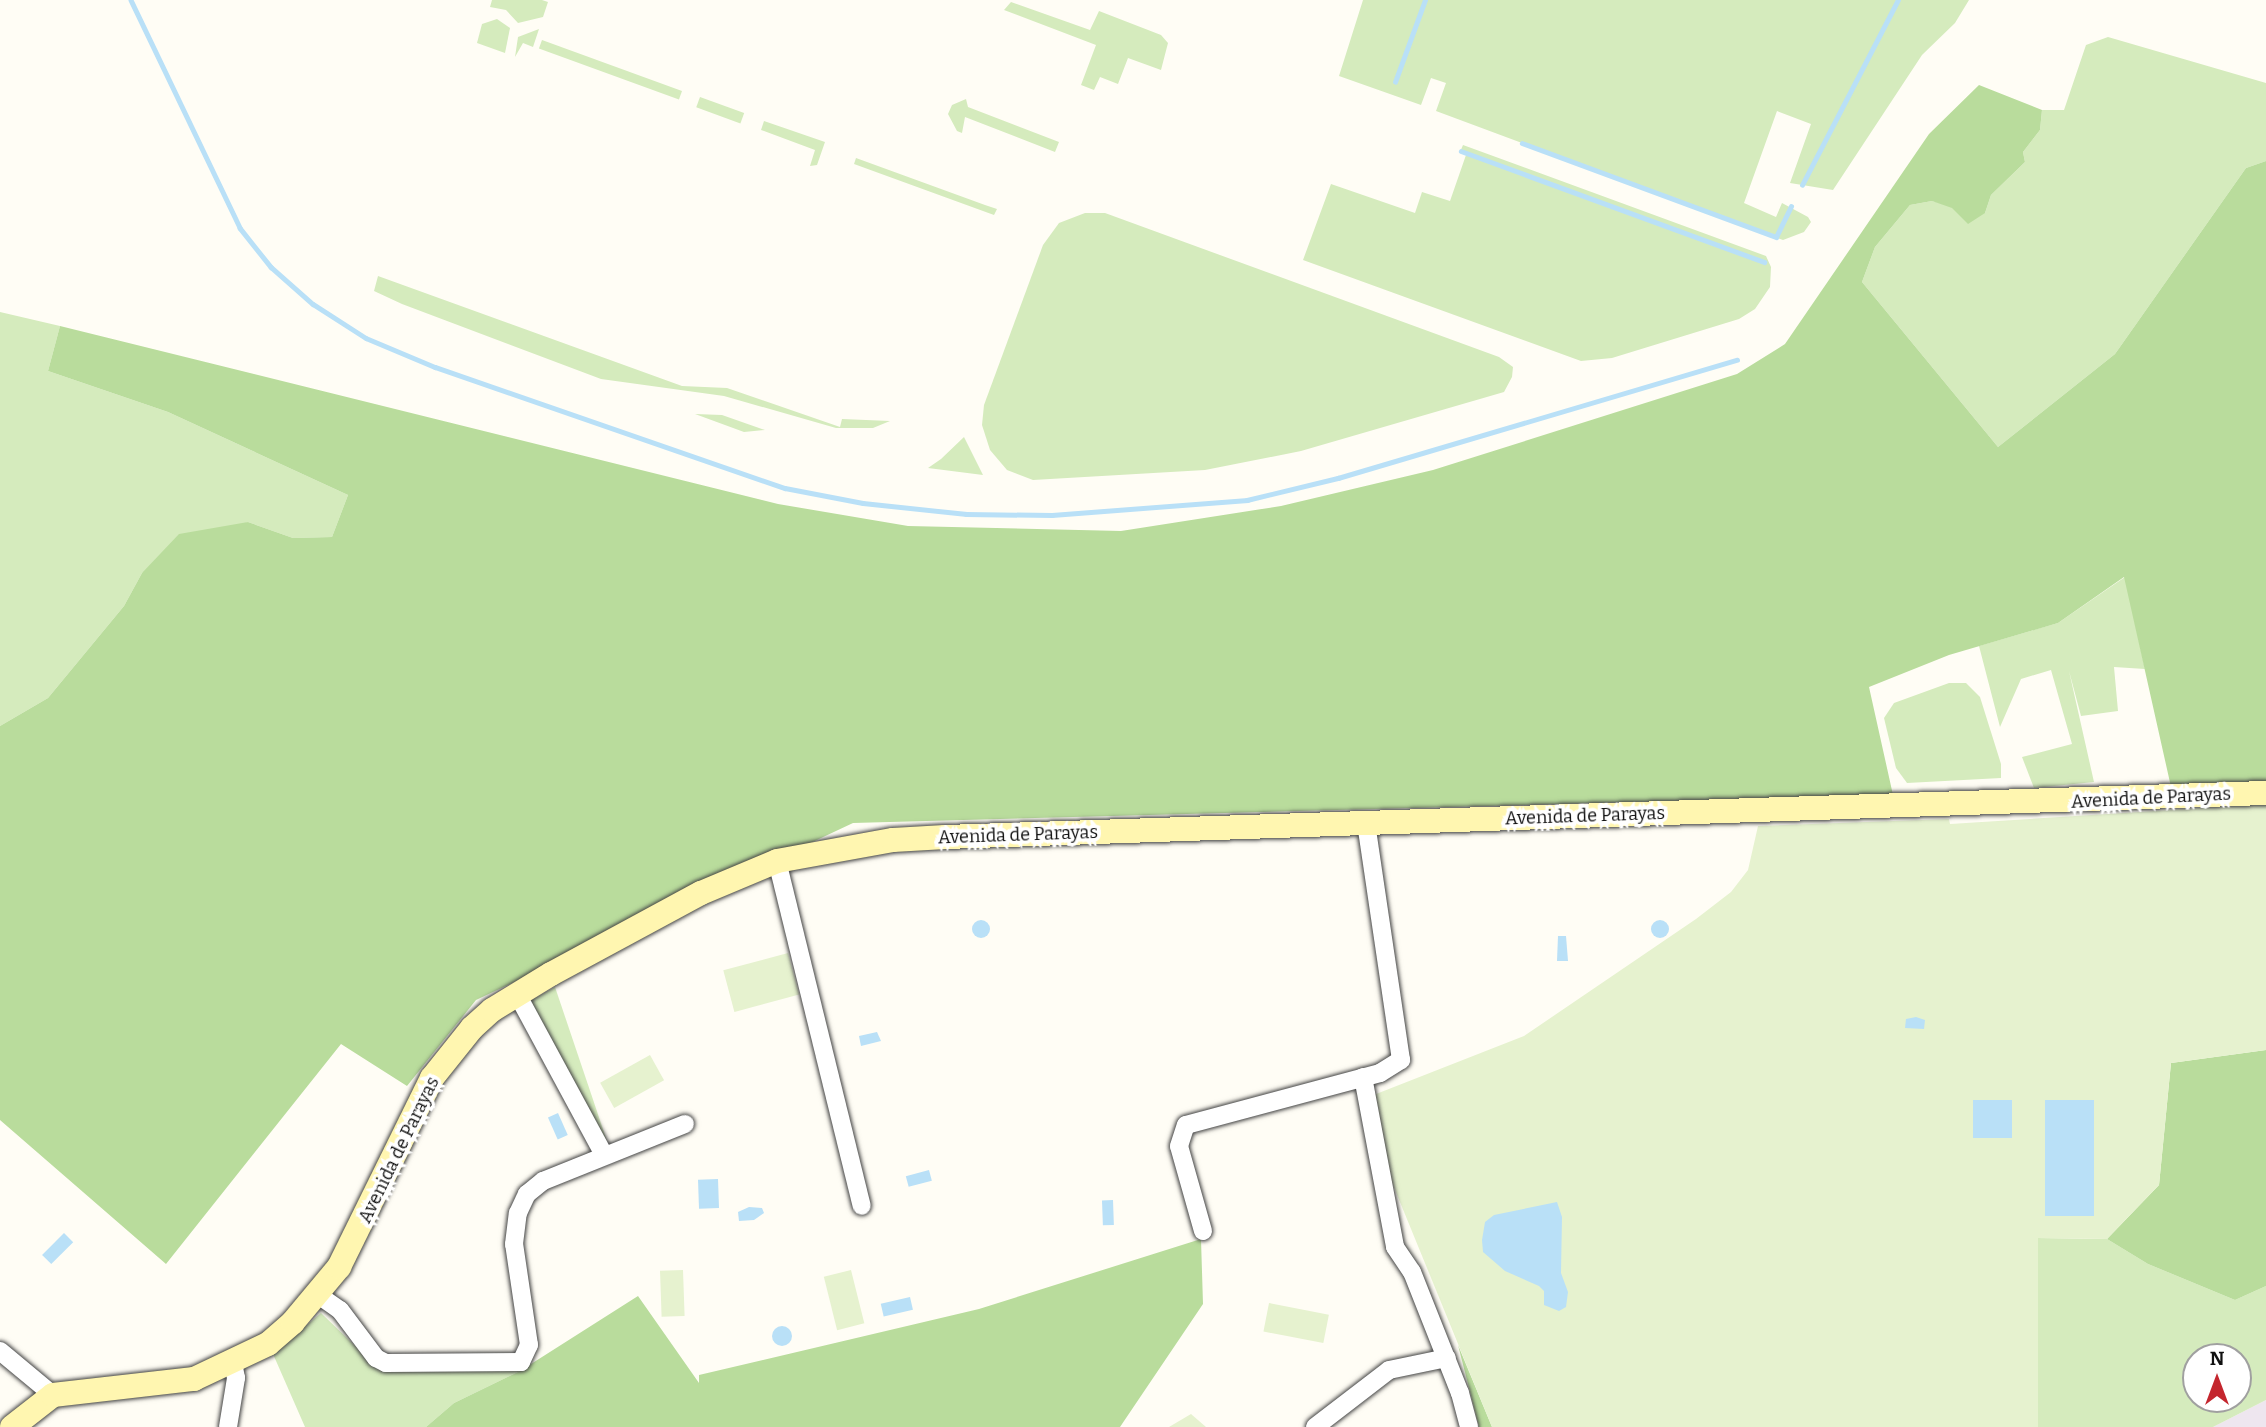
<!DOCTYPE html>
<style>
body{margin:0}
#map{position:relative;width:2266px;height:1427px;overflow:hidden;background:#fffdf5;font-family:Bitter,serif}
div>[style]{position:absolute}
.industrial>*{inset:0;background:#eee6ef}
.green>*{inset:0;background:#d5ebbd;transform-origin:0 0}
.forest>*{inset:0;background:#b9dc9c}
.pitch>*{inset:0;background:#e6f2cf;transform-origin:0 0}
.water>*{inset:0;background:#b9e0f7;transform-origin:0 0}
.round{border-radius:50%}
.stream>*{height:4.5px;margin:-2.25px;padding:0 2.25px;transform-origin:2.25px;border-radius:2.25px;background:#b9e0f7}
.roads{filter:drop-shadow(0 0 2px #444) drop-shadow(0 0 2px #444)}
.street>*{height:18px;margin:-9px;padding:0 9px;transform-origin:9px;border-radius:9px;background:#fff}
.secondary>*{height:24px;margin:-12px;padding:0 12px;transform-origin:12px;border-radius:12px;background:#fff6b0}
span{translate:-50% -50%;white-space:nowrap;text-align:center;line-height:1.15;-webkit-text-stroke:7px #fff;paint-order:stroke}
.street-label{font-size:18px;color:#111}
.north{position:absolute;left:2182px;top:1343px;width:70px;height:70px;box-sizing:border-box;background:#fff;border:2px solid #a0a0a0;border-radius:50%;rotate:0deg;font-size:19px;font-weight:700;line-height:28px;text-align:center;color:#111}
.north::after{content:'';display:block;margin:auto;width:24px;height:32px;background:#c4262e;clip-path:polygon(50% 0,100% 100%,50% 72%,0 100%)}
</style>
<div id="map">
<div class="industrial">
<div style="clip-path:polygon(2266px 1400px,2266px 1427px,2213px 1427px)"></div>
</div>
<div class="green">
<div style="clip-path:polygon(492px 0,542px 0,548px 2px,543px 17px,518px 23px,506px 10px,490px 7px)"></div>
<div style="clip-path:polygon(1363px 0,1969px 0,1955px 23px,1922px 55px,1833px 190px,1790px 183px,1811px 124px,1777px 111px,1744px 203px,1776px 217px,1782px 203px,1808px 217px,1811px 222px,1804px 232px,1783px 240px,1436px 111px,1446px 83px,1431px 78px,1421px 105px,1339px 76px)"></div>
<div style="clip-path:polygon(1011px 2px,1090px 30px,1099px 11px,1161px 35px,1168px 43px,1161px 70px,1128px 58px,1118px 84px,1100px 77px,1094px 90px,1081px 85px,1096px 45px,1004px 10px)"></div>
<div style="clip-path:polygon(497px 19px,510px 28px,505px 53px,477px 43px,482px 24px)"></div>
<div style="clip-path:polygon(539px 29px,533px 47px,523px 43px,515px 57px,518px 37px)"></div>
<div style="clip-path:polygon(2108px 37px,2266px 83px,2266px 161px,2246px 168px,2115px 354px,1998px 447px,1862px 282px,1875px 247px,1910px 205px,1932px 201px,1985px 213px,1991px 195px,2025px 162px,2023px 152px,2040px 130px,2042px 110px,2064px 110px,2086px 45px)"></div>
<div style="left:542px;top:40px;width:149px;height:9px;rotate:20deg"></div>
<div style="left:700px;top:97px;width:47px;height:11px;rotate:20deg"></div>
<div style="clip-path:polygon(966px 99px,968px 107px,1059px 142px,1055px 152px,965px 117px,962px 133px,957px 131px,948px 114px,952px 105px)"></div>
<div style="clip-path:polygon(764px 121px,825px 142px,817px 165px,810px 166px,815px 150px,761px 130px)"></div>
<div style="clip-path:polygon(1463px 145px,1766px 256px,1771px 267px,1770px 287px,1755px 309px,1739px 319px,1612px 358px,1581px 361px,1303px 260px,1331px 184px,1415px 213px,1422px 192px,1450px 201px,1466px 155px,1460px 152px)"></div>
<div style="clip-path:polygon(856px 158px,985px 205px,997px 209px,994px 215px,854px 164px)"></div>
<div style="clip-path:polygon(1085px 213px,1105px 213px,1499px 357px,1513px 367px,1512px 377px,1504px 392px,1301px 451px,1205px 470px,1033px 480px,1007px 470px,990px 450px,982px 425px,984px 405px,1043px 245px,1059px 223px)"></div>
<div style="clip-path:polygon(378px 276px,682px 386px,727px 388px,840px 427px,842px 419px,890px 421px,873px 428px,836px 428px,724px 396px,601px 379px,402px 304px,374px 291px)"></div>
<div style="clip-path:polygon(0 312px,60px 326px,48px 371px,168px 412px,348px 495px,332px 537px,293px 538px,248px 522px,142px 573px,124px 606px,48px 698px,0 726px)"></div>
<div style="clip-path:polygon(695px 414px,722px 415px,765px 430px,744px 432px)"></div>
<div style="clip-path:polygon(964px 437px,983px 475px,928px 468px,941px 459px)"></div>
<div style="clip-path:polygon(2125px 577px,2145px 669px,2114px 667px,2118px 711px,2081px 716px,2069px 671px,2094px 782px,2034px 788px,2022px 757px,2072px 744px,2051px 670px,2021px 679px,2000px 727px,1979px 646px,2058px 623px)"></div>
<div style="clip-path:polygon(1949px 683px,1966px 683px,1980px 697px,2001px 764px,2001px 778px,1907px 783px,1896px 768px,1884px 718px,1894px 703px)"></div>
<div style="clip-path:polygon(555px 987px,608px 1144px,530px 1001px)"></div>
<div style="clip-path:polygon(evenodd,2038px 1238px,2107px 1239px,2148px 1264px,2235px 1300px,2266px 1286px,2266px 1400px,2213px 1427px,2038px 1427px,2038px 1238px,2196px 1357px,2238px 1357px,2238px 1399px,2196px 1399px,2196px 1357px)"></div>
<div style="clip-path:polygon(321px 1313px,376px 1366px,520px 1371px,454px 1403px,426px 1427px,305px 1427px,273px 1354px)"></div>
</div>
<div class="forest">
<div style="clip-path:polygon(1979px 85px,2042px 110px,2040px 130px,2023px 152px,2025px 162px,1991px 195px,1985px 213px,1968px 224px,1952px 208px,1932px 201px,1910px 205px,1875px 247px,1862px 282px,1998px 447px,2115px 354px,2246px 168px,2266px 161px,2266px 782px,2171px 787px,2124px 577px,2058px 623px,1949px 655px,1869px 687px,1893px 795px,853px 823px,476px 1000px,407px 1086px,341px 1044px,166px 1264px,0 1120px,0 726px,48px 698px,124px 606px,142px 573px,179px 534px,248px 522px,293px 538px,332px 537px,348px 495px,168px 412px,48px 371px,60px 326px,778px 504px,908px 526px,1121px 531px,1281px 506px,1433px 470px,1737px 374px,1785px 344px,1929px 134px)"></div>
<div style="clip-path:polygon(2266px 1050px,2266px 1286px,2235px 1300px,2148px 1264px,2107px 1239px,2159px 1185px,2171px 1063px)"></div>
<div style="clip-path:polygon(1201px 1239px,1203px 1304px,1120px 1427px,426px 1427px,454px 1403px,520px 1371px,638px 1296px,699px 1383px,699px 1375px,979px 1309px)"></div>
<div style="clip-path:polygon(1458px 1345px,1492px 1427px,1479px 1427px)"></div>
</div>
<div class="pitch">
<div style="clip-path:polygon(2266px 804px,2266px 1050px,2171px 1063px,2159px 1185px,2107px 1239px,2038px 1238px,2038px 1427px,1492px 1427px,1391px 1180px,1371px 1096px,1524px 1036px,1696px 919px,1731px 892px,1748px 870px,1758px 826px,1949px 819px,1950px 824px)"></div>
<div style="left:788px;top:953px;width:43px;height:67px;rotate:75deg"></div>
<div style="left:650px;top:1055px;width:29px;height:57px;rotate:61deg"></div>
<div style="left:683px;top:1270px;width:46px;height:23px;rotate:88deg"></div>
<div style="left:851px;top:1270px;width:55px;height:28px;rotate:76deg"></div>
<div style="left:1269px;top:1303px;width:61px;height:29px;rotate:11deg"></div>
<div style="clip-path:polygon(1191px 1414px,1206px 1427px,1169px 1427px)"></div>
</div>
<div class="water">
<div class="round" style="left:1651px;top:920px;width:18px;height:18px"></div>
<div class="round" style="left:972px;top:920px;width:18px;height:18px"></div>
<div style="clip-path:polygon(1558px 936px,1566px 936px,1568px 961px,1557px 961px)"></div>
<div style="clip-path:polygon(1916px 1017px,1925px 1020px,1924px 1029px,1905px 1028px,1906px 1019px)"></div>
<div style="clip-path:polygon(877px 1032px,881px 1041px,861px 1046px,859px 1036px)"></div>
<div style="left:1973px;top:1100px;width:39px;height:38px"></div>
<div style="left:2045px;top:1100px;width:49px;height:116px"></div>
<div style="left:558px;top:1113px;width:24px;height:11px;rotate:66deg"></div>
<div style="left:929px;top:1170px;width:11px;height:24px;rotate:75deg"></div>
<div style="left:718px;top:1179px;width:29px;height:20px;rotate:88deg"></div>
<div style="left:1113px;top:1200px;width:25px;height:11px;rotate:88deg"></div>
<div style="clip-path:polygon(1557px 1202px,1562px 1217px,1561px 1273px,1568px 1292px,1566px 1307px,1559px 1311px,1544px 1305px,1544px 1291px,1539px 1286px,1505px 1271px,1483px 1252px,1482px 1240px,1485px 1222px,1494px 1215px)"></div>
<div style="clip-path:polygon(749px 1207px,762px 1208px,764px 1213px,754px 1220px,739px 1221px,738px 1212px)"></div>
<div style="left:64px;top:1233px;width:13px;height:31px;rotate:45deg"></div>
<div style="left:910px;top:1297px;width:13px;height:30px;rotate:77deg"></div>
<div class="round" style="left:772px;top:1326px;width:20px;height:20px"></div>
</div>
<div class="stream">
<div style="left:131px;top:0;width:253px;rotate:64.4deg"></div>
<div style="left:240px;top:228px;width:50px;rotate:51.5deg"></div>
<div style="left:271px;top:267px;width:56px;rotate:41.4deg"></div>
<div style="left:313px;top:304px;width:63px;rotate:32.7deg"></div>
<div style="left:366px;top:338px;width:75px;rotate:22.8deg"></div>
<div style="left:435px;top:367px;width:370px;rotate:19.1deg"></div>
<div style="left:785px;top:488px;width:79px;rotate:10.9deg"></div>
<div style="left:863px;top:503px;width:104px;rotate:6.1deg"></div>
<div style="left:966px;top:514px;width:86px;rotate:0.7deg"></div>
<div style="left:1052px;top:515px;width:196px;rotate:-4.4deg"></div>
<div style="left:1247px;top:500px;width:94px;rotate:-13.6deg"></div>
<div style="left:1338px;top:478px;width:416px;rotate:-16.5deg"></div>
<div style="left:1395px;top:82px;width:87px;rotate:-69.9deg"></div>
<div style="left:1522px;top:143px;width:271px;rotate:20.3deg"></div>
<div style="left:1776px;top:237px;width:34px;rotate:-64deg"></div>
<div style="left:1461px;top:151px;width:323px;rotate:20.1deg"></div>
<div style="left:1802px;top:185px;width:208px;rotate:-62.6deg"></div>
</div>
<div class="roads">
<div class="street">
<div style="left:777px;top:861px;width:355px;rotate:76.2deg"></div>
<div style="left:517px;top:994px;width:183px;rotate:61.6deg"></div>
<div style="left:1363px;top:1077px;width:173px;rotate:79.3deg"></div>
<div style="left:1395px;top:1247px;width:30px;rotate:56deg"></div>
<div style="left:1412px;top:1272px;width:130px;rotate:68.4deg"></div>
<div style="left:1460px;top:1393px;width:35px;rotate:75deg"></div>
<div style="left:1203px;top:1231px;width:88px;rotate:-105.8deg"></div>
<div style="left:1179px;top:1146px;width:22px;rotate:-72deg"></div>
<div style="left:1186px;top:1125px;width:201px;rotate:-15deg"></div>
<div style="left:1380px;top:1073px;width:25px;rotate:-32deg"></div>
<div style="left:1401px;top:1060px;width:241px;rotate:-98.4deg"></div>
<div style="left:317px;top:1294px;width:28px;rotate:35deg"></div>
<div style="left:340px;top:1310px;width:60px;rotate:53.1deg"></div>
<div style="left:376px;top:1358px;width:11px;rotate:27deg"></div>
<div style="left:386px;top:1363px;width:135px;rotate:-0.4deg"></div>
<div style="left:521px;top:1362px;width:19px;rotate:-65deg"></div>
<div style="left:529px;top:1345px;width:102px;rotate:-98.4deg"></div>
<div style="left:514px;top:1244px;width:31px;rotate:-83deg"></div>
<div style="left:518px;top:1213px;width:21px;rotate:-65deg"></div>
<div style="left:527px;top:1194px;width:21px;rotate:-39deg"></div>
<div style="left:543px;top:1181px;width:153px;rotate:-21.9deg"></div>
<div style="left:0;top:1351px;width:69px;rotate:39.7deg"></div>
<div style="left:228px;top:1427px;width:50px;rotate:-80.7deg"></div>
<div style="left:236px;top:1378px;width:16px;rotate:-101deg"></div>
<div style="left:1315px;top:1427px;width:93px;rotate:-37.6deg"></div>
<div style="left:1389px;top:1370px;width:59px;rotate:-11.7deg"></div>
</div>
<div class="secondary">
<div style="left:12px;top:1427px;width:52px;rotate:-38deg"></div>
<div style="left:53px;top:1395px;width:142px;rotate:-6.5deg"></div>
<div style="left:194px;top:1379px;width:82px;rotate:-25.3deg"></div>
<div style="left:268px;top:1344px;width:33px;rotate:-41deg"></div>
<div style="left:293px;top:1322px;width:72px;rotate:-50.1deg"></div>
<div style="left:339px;top:1267px;width:211px;rotate:-63.8deg"></div>
<div style="left:432px;top:1078px;width:64px;rotate:-51.3deg"></div>
<div style="left:472px;top:1028px;width:27px;rotate:-42deg"></div>
<div style="left:492px;top:1010px;width:69px;rotate:-31.4deg"></div>
<div style="left:551px;top:974px;width:170px;rotate:-28.4deg"></div>
<div style="left:701px;top:893px;width:82px;rotate:-22.8deg"></div>
<div style="left:777px;top:861px;width:118px;rotate:-10.3deg"></div>
<div style="left:893px;top:840px;width:52px;rotate:-3.3deg"></div>
<div style="left:945px;top:837px;width:1322px;rotate:-1.91deg"></div>
</div>
</div>
<div class="street-label">
<span style="left:2151px;top:798px;rotate:-3deg">Avenida de Parayas</span>
<span style="left:1585px;top:816px;rotate:-2deg">Avenida de Parayas</span>
<span style="left:1018px;top:835px;rotate:-2deg">Avenida de Parayas</span>
<span style="left:399px;top:1150px;rotate:-64deg">Avenida de Parayas</span>
</div>
<div class="north">N</div>
</div>
